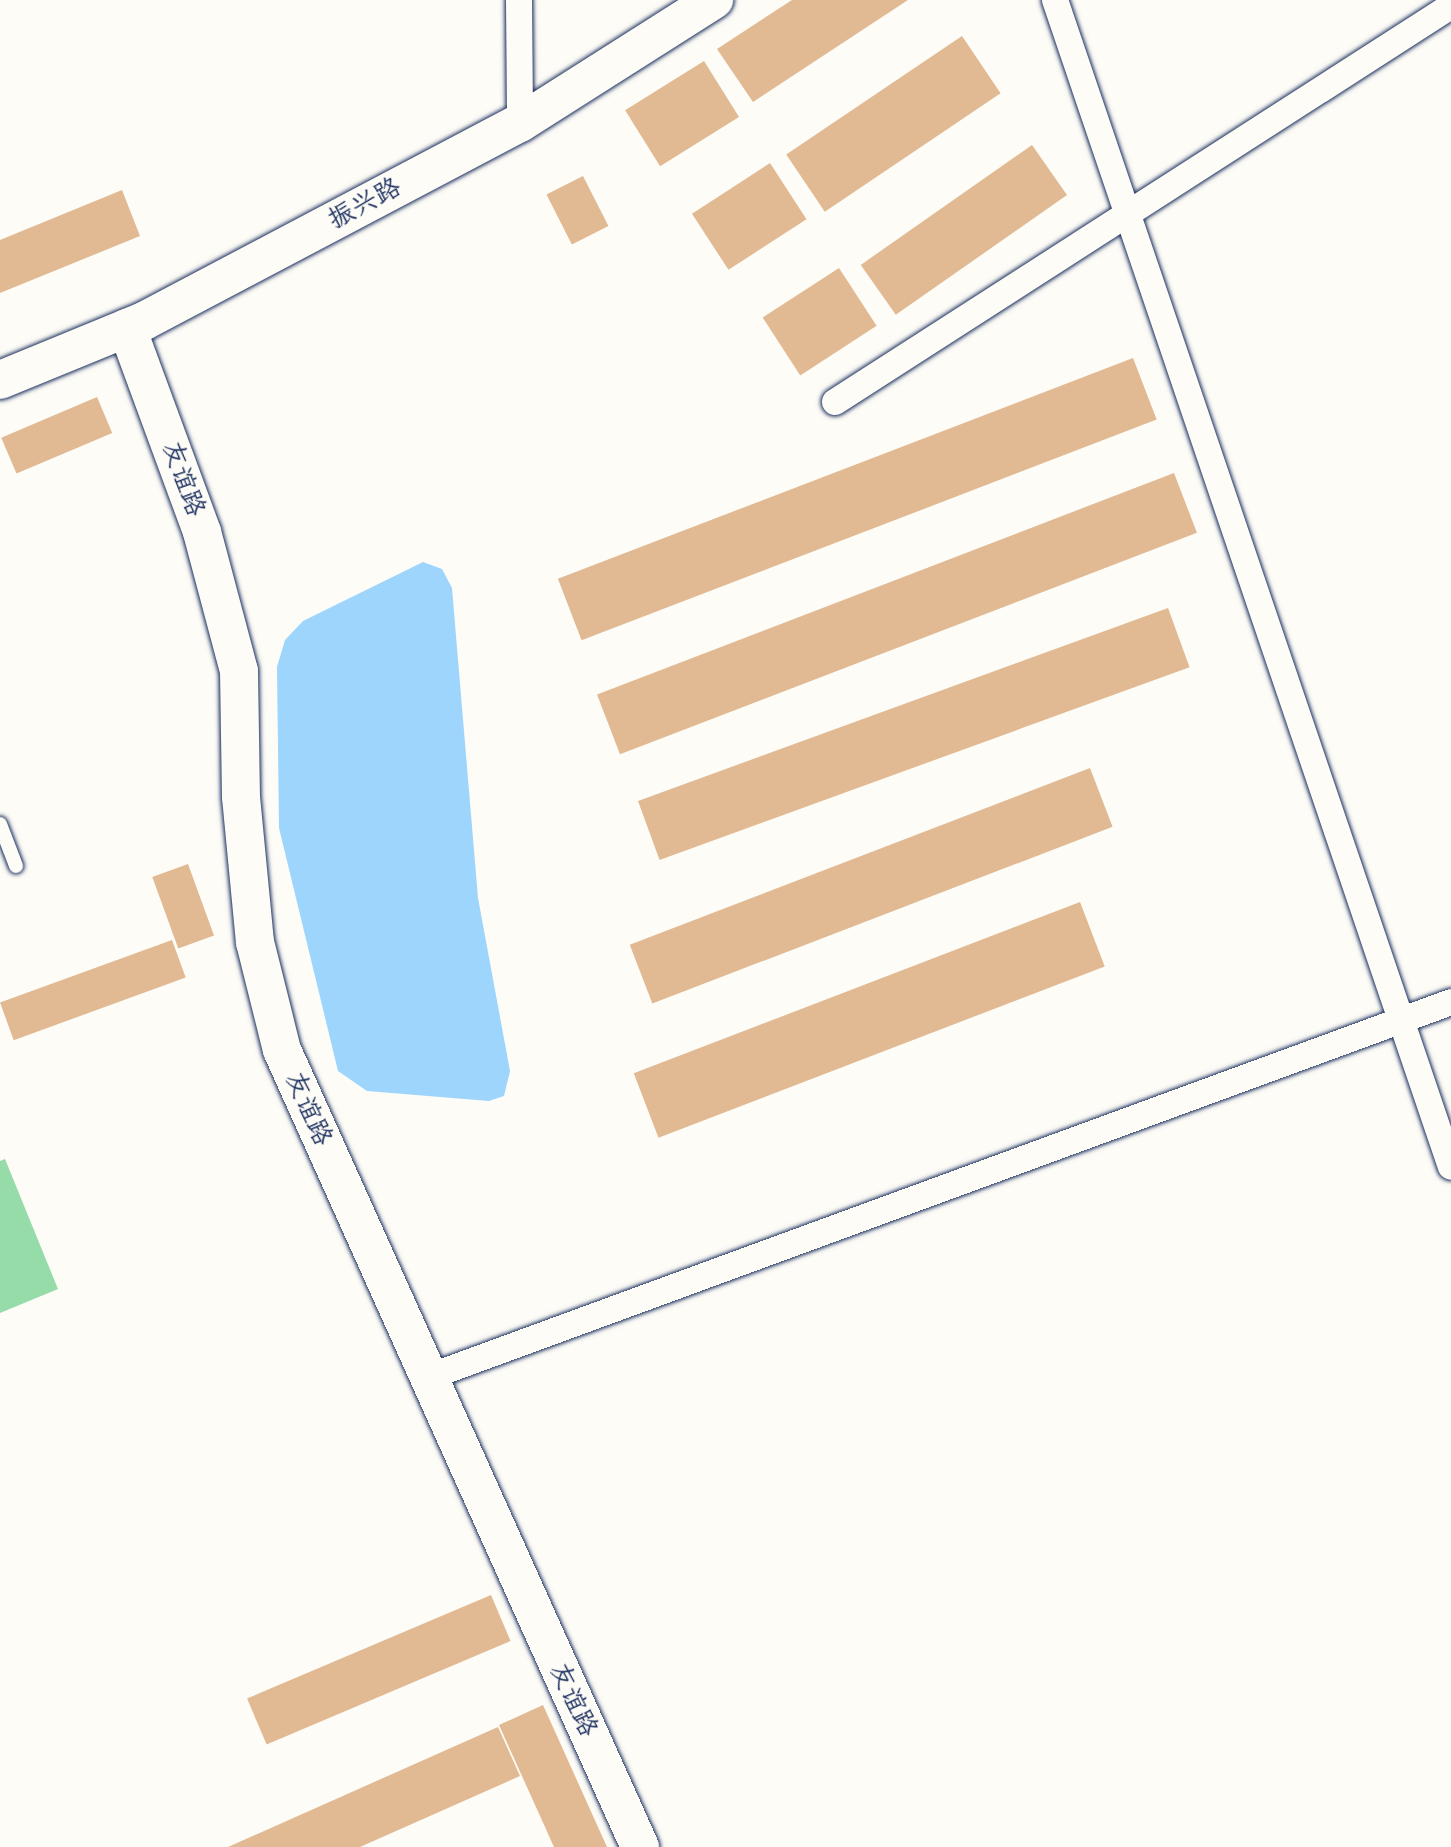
<!DOCTYPE html>
<meta charset="utf-8">
<style>
body{margin:0}
#map{position:relative;width:1451px;height:1847px;overflow:hidden;background:#fdfcf7;font-family:"Architects Daughter","LXGW WenKai TC",sans-serif}
div>[style]{position:absolute}
.green>*{inset:0;background:#95dca9}
.water>*{inset:0;background:#9dd5fd}
.building>*{inset:0;background:#e1b992;transform-origin:0 0}
.roads{filter:drop-shadow(0 0 2px #1b2f5e) drop-shadow(0 0 2px #1b2f5e)}
.lane>*{height:14px;margin:-7px;padding:0 7px;transform-origin:7px;border-radius:7px;background:#fdfcf7}
.street>*{height:26px;margin:-13px;padding:0 13px;transform-origin:13px;border-radius:13px;background:#fdfcf7}
.secondary>*{height:38px;margin:-19px;padding:0 19px;transform-origin:19px;border-radius:19px;background:#fdfcf7}
span{translate:-50% -50%;white-space:nowrap;text-align:center;line-height:1.15;-webkit-text-stroke:7px #fdfcf7;paint-order:stroke}
.street-label{font-size:26px;color:#1b2f5e}
</style>
<div id="map">
<div class="green">
<div style="clip-path:polygon(5px 1159px,58px 1289px,0 1313px,0 1161px)"></div>
</div>
<div class="water">
<div style="clip-path:polygon(423px 562px,442px 569px,452px 588px,478px 898px,510px 1071px,504px 1096px,489px 1101px,367px 1091px,338px 1071px,279px 828px,277px 667px,285px 640px,303px 621px)"></div>
</div>
<div class="building">
<div style="clip-path:polygon(792px 0,908px 0,753px 102px,717px 49px)"></div>
<div style="left:962px;top:36px;width:69px;height:212px;rotate:56deg"></div>
<div style="left:704px;top:61px;width:66px;height:93px;rotate:58deg"></div>
<div style="left:1032px;top:145px;width:61px;height:209px;rotate:55deg"></div>
<div style="left:770px;top:163px;width:67px;height:93px;rotate:57deg"></div>
<div style="left:583px;top:176px;width:56px;height:41px;rotate:63deg"></div>
<div style="clip-path:polygon(122px 190px,140px 236px,0 293px,0 240px)"></div>
<div style="left:839px;top:268px;width:69px;height:91px;rotate:57deg"></div>
<div style="left:1133px;top:358px;width:66px;height:616px;rotate:69deg"></div>
<div style="left:97px;top:397px;width:39px;height:104px;rotate:67deg"></div>
<div style="left:1174px;top:473px;width:64px;height:618px;rotate:69deg"></div>
<div style="left:1168px;top:608px;width:63px;height:564px;rotate:70deg"></div>
<div style="left:1090px;top:768px;width:63px;height:493px;rotate:69deg"></div>
<div style="left:188px;top:864px;width:76px;height:38px;rotate:70deg"></div>
<div style="left:1080px;top:902px;width:69px;height:478px;rotate:69deg"></div>
<div style="left:172px;top:940px;width:40px;height:183px;rotate:70deg"></div>
<div style="left:491px;top:1595px;width:50px;height:265px;rotate:67deg"></div>
<div style="clip-path:polygon(543px 1705px,607px 1847px,554px 1847px,499px 1725px)"></div>
<div style="clip-path:polygon(498px 1727px,520px 1776px,360px 1847px,228px 1847px)"></div>
</div>
<div class="roads">
<div class="lane">
<div style="left:0;top:824px;width:45px;rotate:69.1deg"></div>
</div>
<div class="street">
<div style="left:519px;top:0;width:123px;rotate:89.5deg"></div>
<div style="left:1055px;top:0;width:1232px;rotate:71.26deg"></div>
<div style="left:835px;top:402px;width:732px;rotate:-32.74deg"></div>
<div style="left:426px;top:1378px;width:1092px;rotate:-20.14deg"></div>
</div>
<div class="secondary">
<div style="left:127px;top:328px;width:217px;rotate:69.8deg"></div>
<div style="left:202px;top:532px;width:144px;rotate:75.1deg"></div>
<div style="left:239px;top:671px;width:126px;rotate:89.1deg"></div>
<div style="left:241px;top:797px;width:146px;rotate:84.5deg"></div>
<div style="left:255px;top:942px;width:111px;rotate:76deg"></div>
<div style="left:282px;top:1050px;width:874px;rotate:65.81deg"></div>
<div style="left:0;top:380px;width:156px;rotate:-22.3deg"></div>
<div style="left:144px;top:321px;width:425px;rotate:-27.8deg"></div>
<div style="left:520px;top:123px;width:230px;rotate:-32.4deg"></div>
</div>
</div>
<div class="street-label">
<span style="left:365px;top:204px;rotate:-28deg">振兴路</span>
<span style="left:183px;top:479px;rotate:70deg">友谊路</span>
<span style="left:308px;top:1109px;rotate:66deg">友谊路</span>
<span style="left:573px;top:1700px;rotate:65deg">友谊路</span>
</div>
</div>
